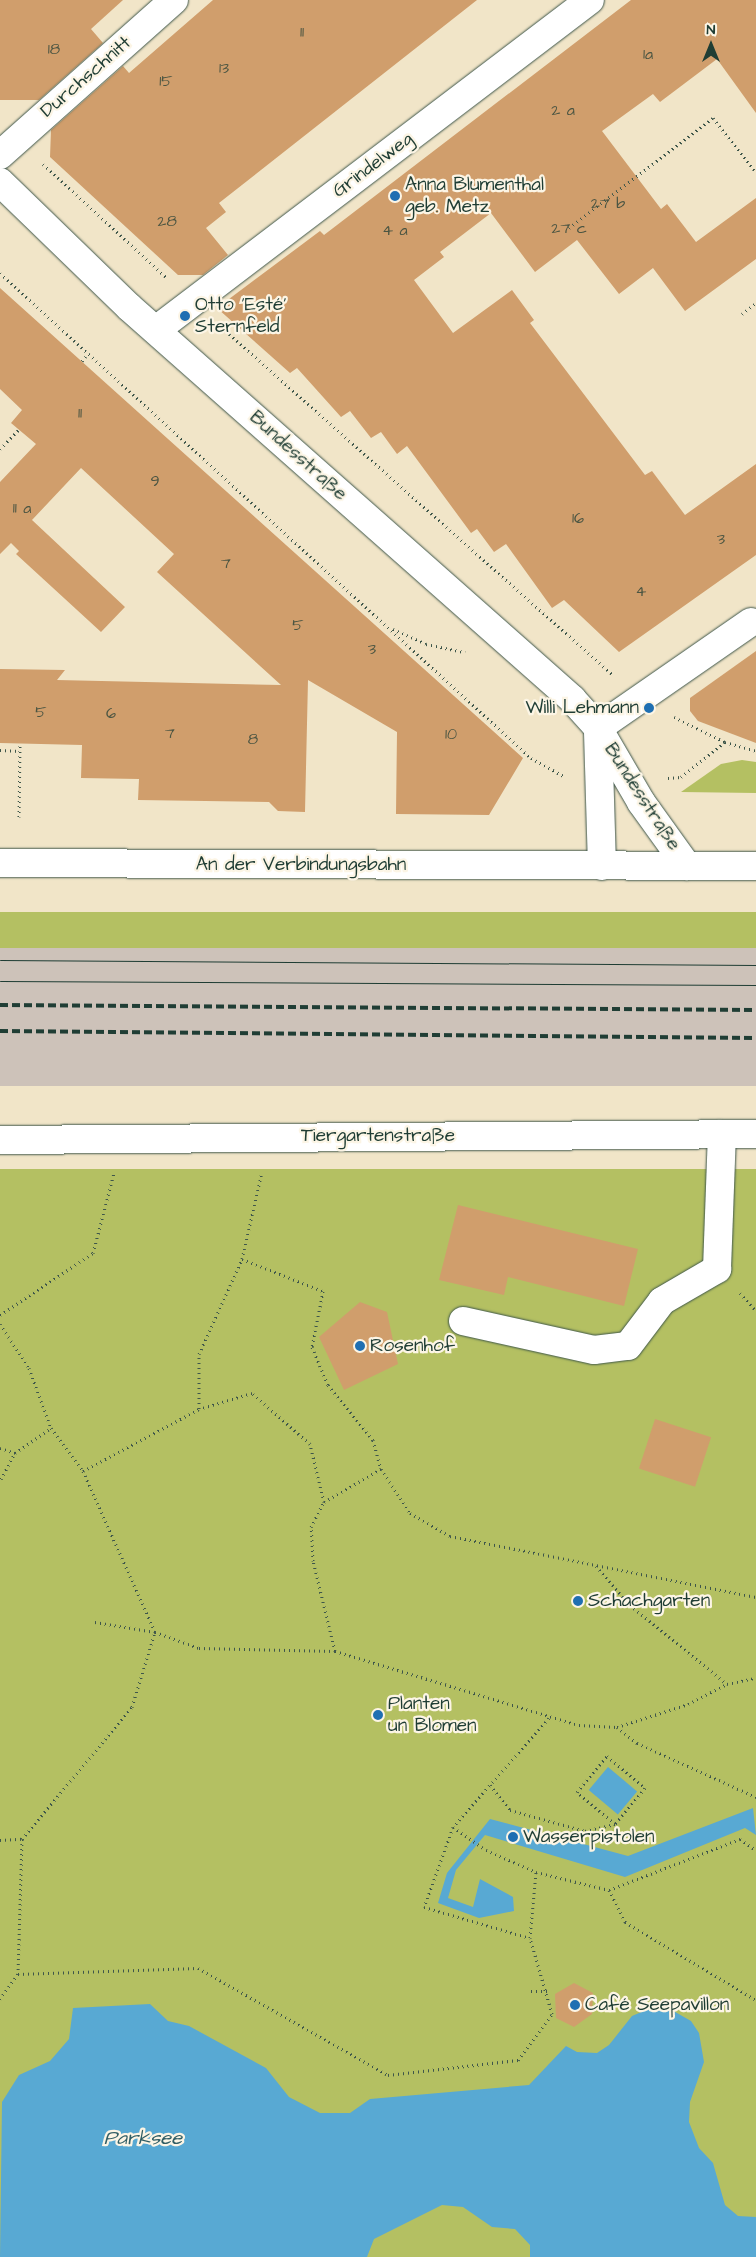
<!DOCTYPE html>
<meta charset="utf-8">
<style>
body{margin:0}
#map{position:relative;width:756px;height:2257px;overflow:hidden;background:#f1e5c8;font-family:"Architects Daughter",sans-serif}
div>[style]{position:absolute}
.industrial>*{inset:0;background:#cdc2b9;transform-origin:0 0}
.green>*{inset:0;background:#b4c062;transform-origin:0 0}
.water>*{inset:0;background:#58a9d3;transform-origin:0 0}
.building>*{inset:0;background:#d09e6c;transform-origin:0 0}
.path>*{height:3px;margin-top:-1.5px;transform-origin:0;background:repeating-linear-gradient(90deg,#3e564a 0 1px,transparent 0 5px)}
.roads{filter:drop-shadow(0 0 1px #3e564a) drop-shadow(0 0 1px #3e564a)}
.minor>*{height:28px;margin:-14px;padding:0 14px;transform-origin:14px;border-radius:14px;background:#fff}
.major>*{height:28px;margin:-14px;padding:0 14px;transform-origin:14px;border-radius:14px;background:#fff}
.tram>*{height:1px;margin:-0.5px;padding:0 0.5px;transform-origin:0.5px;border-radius:0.5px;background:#1f3d34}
.rail>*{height:4px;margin-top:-2px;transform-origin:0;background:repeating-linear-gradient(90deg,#1f3d34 0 8px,transparent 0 12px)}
.dots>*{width:14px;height:14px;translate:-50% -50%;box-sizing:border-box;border:2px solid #fcf5e5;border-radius:50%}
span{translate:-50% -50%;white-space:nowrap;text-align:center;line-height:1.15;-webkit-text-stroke:4.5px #fcf5e5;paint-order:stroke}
.number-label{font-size:16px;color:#4b5542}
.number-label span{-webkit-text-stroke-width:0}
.street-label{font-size:19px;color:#1f3d34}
.poi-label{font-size:19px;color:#1f3d34}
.left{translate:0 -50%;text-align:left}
.right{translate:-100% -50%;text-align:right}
.water-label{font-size:20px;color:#305d64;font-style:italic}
.north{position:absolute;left:686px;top:20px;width:50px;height:50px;-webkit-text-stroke:4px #fcf5e5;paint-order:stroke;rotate:0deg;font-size:14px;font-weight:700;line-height:20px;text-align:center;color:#1f3d34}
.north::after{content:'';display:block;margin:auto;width:18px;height:22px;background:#1f3d34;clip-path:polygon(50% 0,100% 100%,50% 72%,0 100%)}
</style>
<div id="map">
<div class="industrial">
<div style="left:0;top:948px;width:756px;height:138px"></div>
</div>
<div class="green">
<div style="clip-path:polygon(742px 760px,756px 762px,756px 793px,681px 792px,721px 764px)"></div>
<div style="left:0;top:912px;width:756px;height:36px"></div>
<div style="left:756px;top:1169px;width:1088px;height:756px;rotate:90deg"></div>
</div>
<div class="water">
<div style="left:608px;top:1767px;width:38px;height:30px;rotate:40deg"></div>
<div style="clip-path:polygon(753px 1808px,756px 1835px,745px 1828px,625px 1877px,485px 1835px,456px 1870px,448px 1898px,473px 1907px,480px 1879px,513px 1897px,514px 1911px,479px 1918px,438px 1903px,447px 1873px,490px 1819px,628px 1856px)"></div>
<div style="clip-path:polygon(150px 2004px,168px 2021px,189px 2026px,266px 2068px,289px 2097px,320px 2113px,350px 2113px,370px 2099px,529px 2085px,566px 2046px,577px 2052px,597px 2053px,609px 2045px,632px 2016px,651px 2008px,670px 2009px,691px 2021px,699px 2033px,704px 2062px,690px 2102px,689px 2122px,699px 2148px,713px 2163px,725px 2205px,738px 2216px,756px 2217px,756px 2257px,530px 2257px,530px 2245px,515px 2229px,492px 2227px,463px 2207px,442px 2205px,374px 2239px,367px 2257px,0 2257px,2px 2102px,19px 2075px,50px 2061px,69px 2039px,73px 2008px)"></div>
</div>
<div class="building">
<div style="clip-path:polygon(0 0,123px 0,91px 29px,103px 43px,39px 100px,0 100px)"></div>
<div style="clip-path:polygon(213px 0,477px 0,219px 203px,226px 212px,206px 228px,228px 255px,203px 275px,178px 275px,50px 157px,51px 130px,123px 66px,129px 73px)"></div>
<div style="clip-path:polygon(631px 0,756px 0,756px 113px,717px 59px,660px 102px,653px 94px,602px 131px,661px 209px,667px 204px,696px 242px,756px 198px,756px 259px,685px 311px,653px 268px,619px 294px,577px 240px,535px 272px,491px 213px,440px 252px,444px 257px,414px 280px,453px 333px,512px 290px,534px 320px,530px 323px,645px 475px,652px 471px,685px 515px,756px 464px,756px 555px,619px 652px,564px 600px,552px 608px,506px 544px,494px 552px,477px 529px,471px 533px,407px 446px,397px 454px,381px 432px,371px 438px,350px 411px,341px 417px,297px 368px,290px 373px,217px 308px,320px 231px,324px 235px)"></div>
<div style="clip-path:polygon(0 288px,523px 758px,489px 815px,396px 814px,397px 732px,308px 680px,305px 812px,278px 811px,269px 802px,138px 800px,139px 779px,81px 778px,82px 745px,0 743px,0 669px,65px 670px,57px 680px,281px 685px,157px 572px,174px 554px,81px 468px,32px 520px,125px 607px,101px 632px,16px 554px,19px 551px,11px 543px,0 554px,0 482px,36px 444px,11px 423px,22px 410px,0 389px)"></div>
<div style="clip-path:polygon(756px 651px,756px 743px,698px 721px,690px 711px,690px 698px)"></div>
<div style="clip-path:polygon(458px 1205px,638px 1249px,624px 1306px,508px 1277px,504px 1295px,439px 1280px)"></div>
<div style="clip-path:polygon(360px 1302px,387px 1312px,398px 1364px,344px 1390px,319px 1337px)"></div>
<div style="left:655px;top:1419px;width:59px;height:52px;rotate:18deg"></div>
<div style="clip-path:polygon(574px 1983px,593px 1993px,592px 2014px,574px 2027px,556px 2018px,555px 1994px)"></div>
</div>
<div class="path">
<div style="left:43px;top:164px;width:168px;rotate:42.6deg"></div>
<div style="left:569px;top:228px;width:181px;rotate:-37.4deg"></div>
<div style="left:713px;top:118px;width:69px;rotate:51.5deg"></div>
<div style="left:0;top:273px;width:719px;rotate:42.41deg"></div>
<div style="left:531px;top:758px;width:39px;rotate:29deg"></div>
<div style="left:742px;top:314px;width:18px;rotate:-38deg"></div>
<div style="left:218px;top:324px;width:528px;rotate:41.62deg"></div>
<div style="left:82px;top:361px;width:6px;rotate:-51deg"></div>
<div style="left:0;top:449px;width:28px;rotate:-46deg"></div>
<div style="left:393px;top:629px;width:36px;rotate:24deg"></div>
<div style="left:426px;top:644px;width:40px;rotate:12deg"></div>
<div style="left:674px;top:717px;width:57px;rotate:26.1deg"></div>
<div style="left:725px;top:742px;width:32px;rotate:16deg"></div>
<div style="left:0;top:750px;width:20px;rotate:3deg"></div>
<div style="left:668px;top:778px;width:13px;rotate:-4deg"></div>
<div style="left:681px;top:777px;width:56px;rotate:-38.5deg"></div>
<div style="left:19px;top:817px;width:73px;rotate:-89.2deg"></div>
<div style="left:242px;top:1259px;width:89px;rotate:-77.1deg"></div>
<div style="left:740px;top:1293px;width:24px;rotate:48deg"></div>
<div style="left:0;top:1315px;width:112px;rotate:-33.7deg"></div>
<div style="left:93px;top:1253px;width:83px;rotate:-75.3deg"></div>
<div style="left:0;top:1324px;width:53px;rotate:56.6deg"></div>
<div style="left:29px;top:1368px;width:64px;rotate:69.9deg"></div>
<div style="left:51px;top:1428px;width:54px;rotate:53.3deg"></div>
<div style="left:83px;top:1471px;width:176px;rotate:65.9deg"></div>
<div style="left:155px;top:1632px;width:47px;rotate:20deg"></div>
<div style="left:199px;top:1648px;width:136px;rotate:1.3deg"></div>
<div style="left:335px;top:1651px;width:255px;rotate:16.9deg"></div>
<div style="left:579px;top:1725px;width:38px;rotate:3deg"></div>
<div style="left:617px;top:1727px;width:75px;rotate:-17.9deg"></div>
<div style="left:688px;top:1704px;width:44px;rotate:-27.1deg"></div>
<div style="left:727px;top:1684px;width:30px;rotate:-12deg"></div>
<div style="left:0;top:1448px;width:16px;rotate:18deg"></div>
<div style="left:83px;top:1471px;width:132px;rotate:-28.1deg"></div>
<div style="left:1px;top:1479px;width:30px;rotate:-62deg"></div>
<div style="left:15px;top:1453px;width:44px;rotate:-34.8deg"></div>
<div style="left:324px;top:1502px;width:60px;rotate:-103.6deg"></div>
<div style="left:310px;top:1444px;width:77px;rotate:-138.7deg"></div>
<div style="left:252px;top:1393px;width:55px;rotate:163.2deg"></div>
<div style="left:199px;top:1409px;width:55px;rotate:-90deg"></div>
<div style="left:199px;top:1354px;width:104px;rotate:-65.6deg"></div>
<div style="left:242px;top:1259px;width:87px;rotate:21.6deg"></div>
<div style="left:323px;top:1291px;width:57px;rotate:101.1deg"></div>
<div style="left:312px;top:1347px;width:41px;rotate:67.2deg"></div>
<div style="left:328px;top:1385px;width:71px;rotate:50.7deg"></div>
<div style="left:373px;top:1440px;width:30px;rotate:75deg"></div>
<div style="left:596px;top:1566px;width:52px;rotate:48.9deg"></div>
<div style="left:630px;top:1605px;width:125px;rotate:39.2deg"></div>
<div style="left:335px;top:1651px;width:93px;rotate:-103.7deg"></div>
<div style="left:313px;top:1561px;width:34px;rotate:-93deg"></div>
<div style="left:311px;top:1527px;width:28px;rotate:-63deg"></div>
<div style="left:324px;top:1502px;width:66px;rotate:-30.1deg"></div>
<div style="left:381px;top:1469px;width:53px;rotate:56.6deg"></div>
<div style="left:410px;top:1513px;width:46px;rotate:29.9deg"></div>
<div style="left:450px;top:1536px;width:312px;rotate:11.3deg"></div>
<div style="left:549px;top:1718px;width:145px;rotate:131.4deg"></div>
<div style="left:453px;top:1827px;width:40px;rotate:34.9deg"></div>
<div style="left:486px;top:1850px;width:55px;rotate:23.7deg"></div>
<div style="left:536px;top:1872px;width:75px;rotate:13.9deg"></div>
<div style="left:609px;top:1890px;width:141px;rotate:-21.3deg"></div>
<div style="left:740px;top:1839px;width:19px;rotate:35deg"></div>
<div style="left:617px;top:1727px;width:26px;rotate:39deg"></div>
<div style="left:637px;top:1743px;width:131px;rotate:24.4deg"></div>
<div style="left:607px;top:1756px;width:50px;rotate:40.1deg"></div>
<div style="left:645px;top:1788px;width:47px;rotate:129.8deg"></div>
<div style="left:615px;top:1824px;width:50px;rotate:-139.9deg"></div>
<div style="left:577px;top:1792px;width:47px;rotate:-50.2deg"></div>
<div style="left:490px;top:1785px;width:32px;rotate:51deg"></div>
<div style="left:510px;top:1810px;width:78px;rotate:15.6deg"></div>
<div style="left:585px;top:1831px;width:31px;rotate:-13deg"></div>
<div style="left:453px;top:1827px;width:85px;rotate:109.9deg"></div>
<div style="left:424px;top:1907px;width:110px;rotate:16.3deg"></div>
<div style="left:22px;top:1839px;width:172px;rotate:-50.2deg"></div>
<div style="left:132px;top:1707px;width:78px;rotate:-73deg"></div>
<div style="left:155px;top:1632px;width:61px;rotate:-170.5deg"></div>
<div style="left:0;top:1840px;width:22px;rotate:-3deg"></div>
<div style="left:22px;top:1839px;width:135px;rotate:91.7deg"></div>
<div style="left:18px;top:1974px;width:31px;rotate:126deg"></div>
<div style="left:609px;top:1890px;width:36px;rotate:63deg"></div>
<div style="left:625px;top:1922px;width:152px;rotate:30.8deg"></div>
<div style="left:18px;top:1974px;width:180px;rotate:-1.9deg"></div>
<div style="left:198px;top:1968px;width:218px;rotate:29.4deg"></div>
<div style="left:388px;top:2075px;width:131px;rotate:-6.6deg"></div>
<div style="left:518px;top:2060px;width:57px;rotate:-53.5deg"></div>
<div style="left:552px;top:2014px;width:79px;rotate:-106.1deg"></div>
<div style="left:530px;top:1938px;width:66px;rotate:-84.8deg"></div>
<div style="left:531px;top:1991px;width:17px"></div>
</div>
<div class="roads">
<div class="minor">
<div style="left:0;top:155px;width:233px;rotate:-41.7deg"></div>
<div style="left:0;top:182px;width:180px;rotate:44.1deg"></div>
<div style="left:129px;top:307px;width:592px;rotate:41.5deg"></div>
<div style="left:572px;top:699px;width:39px;rotate:48deg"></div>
<div style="left:598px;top:728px;width:86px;rotate:59.8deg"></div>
<div style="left:641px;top:802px;width:79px;rotate:54.3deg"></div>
<div style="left:156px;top:330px;width:545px;rotate:-37.25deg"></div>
<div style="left:598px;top:728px;width:186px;rotate:-34.7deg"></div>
<div style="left:598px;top:732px;width:134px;rotate:88.3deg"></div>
<div style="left:0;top:1140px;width:756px;rotate:-0.45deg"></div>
<div style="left:463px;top:1321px;width:134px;rotate:12.5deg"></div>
<div style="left:594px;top:1350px;width:34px;rotate:-7deg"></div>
<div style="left:628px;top:1346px;width:56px;rotate:-52.9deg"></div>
<div style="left:662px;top:1301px;width:64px;rotate:-30.2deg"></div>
<div style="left:717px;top:1269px;width:135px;rotate:-87.9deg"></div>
</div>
<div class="major">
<div style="left:0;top:863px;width:756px;rotate:0.23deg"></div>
</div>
</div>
<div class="tram">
<div style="left:0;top:960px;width:756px;rotate:0.38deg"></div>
<div style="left:0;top:981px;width:756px;rotate:0.3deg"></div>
</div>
<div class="rail">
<div style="left:0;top:1005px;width:756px;rotate:0.38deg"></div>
<div style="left:0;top:1031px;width:756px;rotate:0.53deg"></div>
</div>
<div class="dots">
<div style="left:395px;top:196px;background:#1f6fb2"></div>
<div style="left:185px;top:316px;background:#1f6fb2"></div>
<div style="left:649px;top:708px;background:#1f6fb2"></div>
<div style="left:360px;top:1346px;background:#1f6fb2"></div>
<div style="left:578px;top:1601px;background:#1f6fb2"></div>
<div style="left:378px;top:1715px;background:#1f6fb2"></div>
<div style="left:513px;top:1837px;background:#1f6fb2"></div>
<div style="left:575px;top:2005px;background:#1f6fb2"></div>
</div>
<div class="number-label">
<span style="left:302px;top:32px">11</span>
<span style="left:54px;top:49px">18</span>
<span style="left:648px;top:54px">1a</span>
<span style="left:224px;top:68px">13</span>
<span style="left:166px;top:81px">15</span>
<span style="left:563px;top:110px">2 a</span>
<span style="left:608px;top:203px">27 b</span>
<span style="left:167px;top:221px">28</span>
<span style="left:569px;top:228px">27 c</span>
<span style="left:395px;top:230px">4 a</span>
<span style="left:80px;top:413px">11</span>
<span style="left:155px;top:481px">9</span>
<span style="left:22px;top:508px">11 a</span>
<span style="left:578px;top:518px">16</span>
<span style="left:721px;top:539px">3</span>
<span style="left:226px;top:563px">7</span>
<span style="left:641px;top:591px">4</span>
<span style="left:298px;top:625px">5</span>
<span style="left:372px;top:649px">3</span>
<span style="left:41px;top:712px">5</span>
<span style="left:111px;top:713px">6</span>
<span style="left:170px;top:733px">7</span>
<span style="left:451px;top:734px">10</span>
<span style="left:253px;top:739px">8</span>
</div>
<div class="street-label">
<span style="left:86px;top:77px;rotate:-41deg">Durchschnitt</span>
<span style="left:373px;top:165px;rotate:-37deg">Grindelweg</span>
<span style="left:298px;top:456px;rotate:42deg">Bundesstraße</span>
<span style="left:642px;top:797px;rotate:57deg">Bundesstraße</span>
<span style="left:301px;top:865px">An der Verbindungsbahn</span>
<span style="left:378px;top:1136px">Tiergartenstraße</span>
</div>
<div class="poi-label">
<span class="left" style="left:405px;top:196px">Anna Blumenthal<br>geb. Metz</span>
<span class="left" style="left:195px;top:316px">Otto 'Esté'<br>Sternfeld</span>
<span class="right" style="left:639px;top:708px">Willi Lehmann</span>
<span class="left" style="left:370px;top:1346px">Rosenhof</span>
<span class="left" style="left:588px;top:1601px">Schachgarten</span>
<span class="left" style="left:388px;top:1715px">Planten<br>un Blomen</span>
<span class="left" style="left:523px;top:1837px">Wasserpistolen</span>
<span class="left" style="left:585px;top:2005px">Café Seepavillon</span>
</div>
<div class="water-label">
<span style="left:143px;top:2138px">Parksee</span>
</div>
<div class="north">N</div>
</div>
